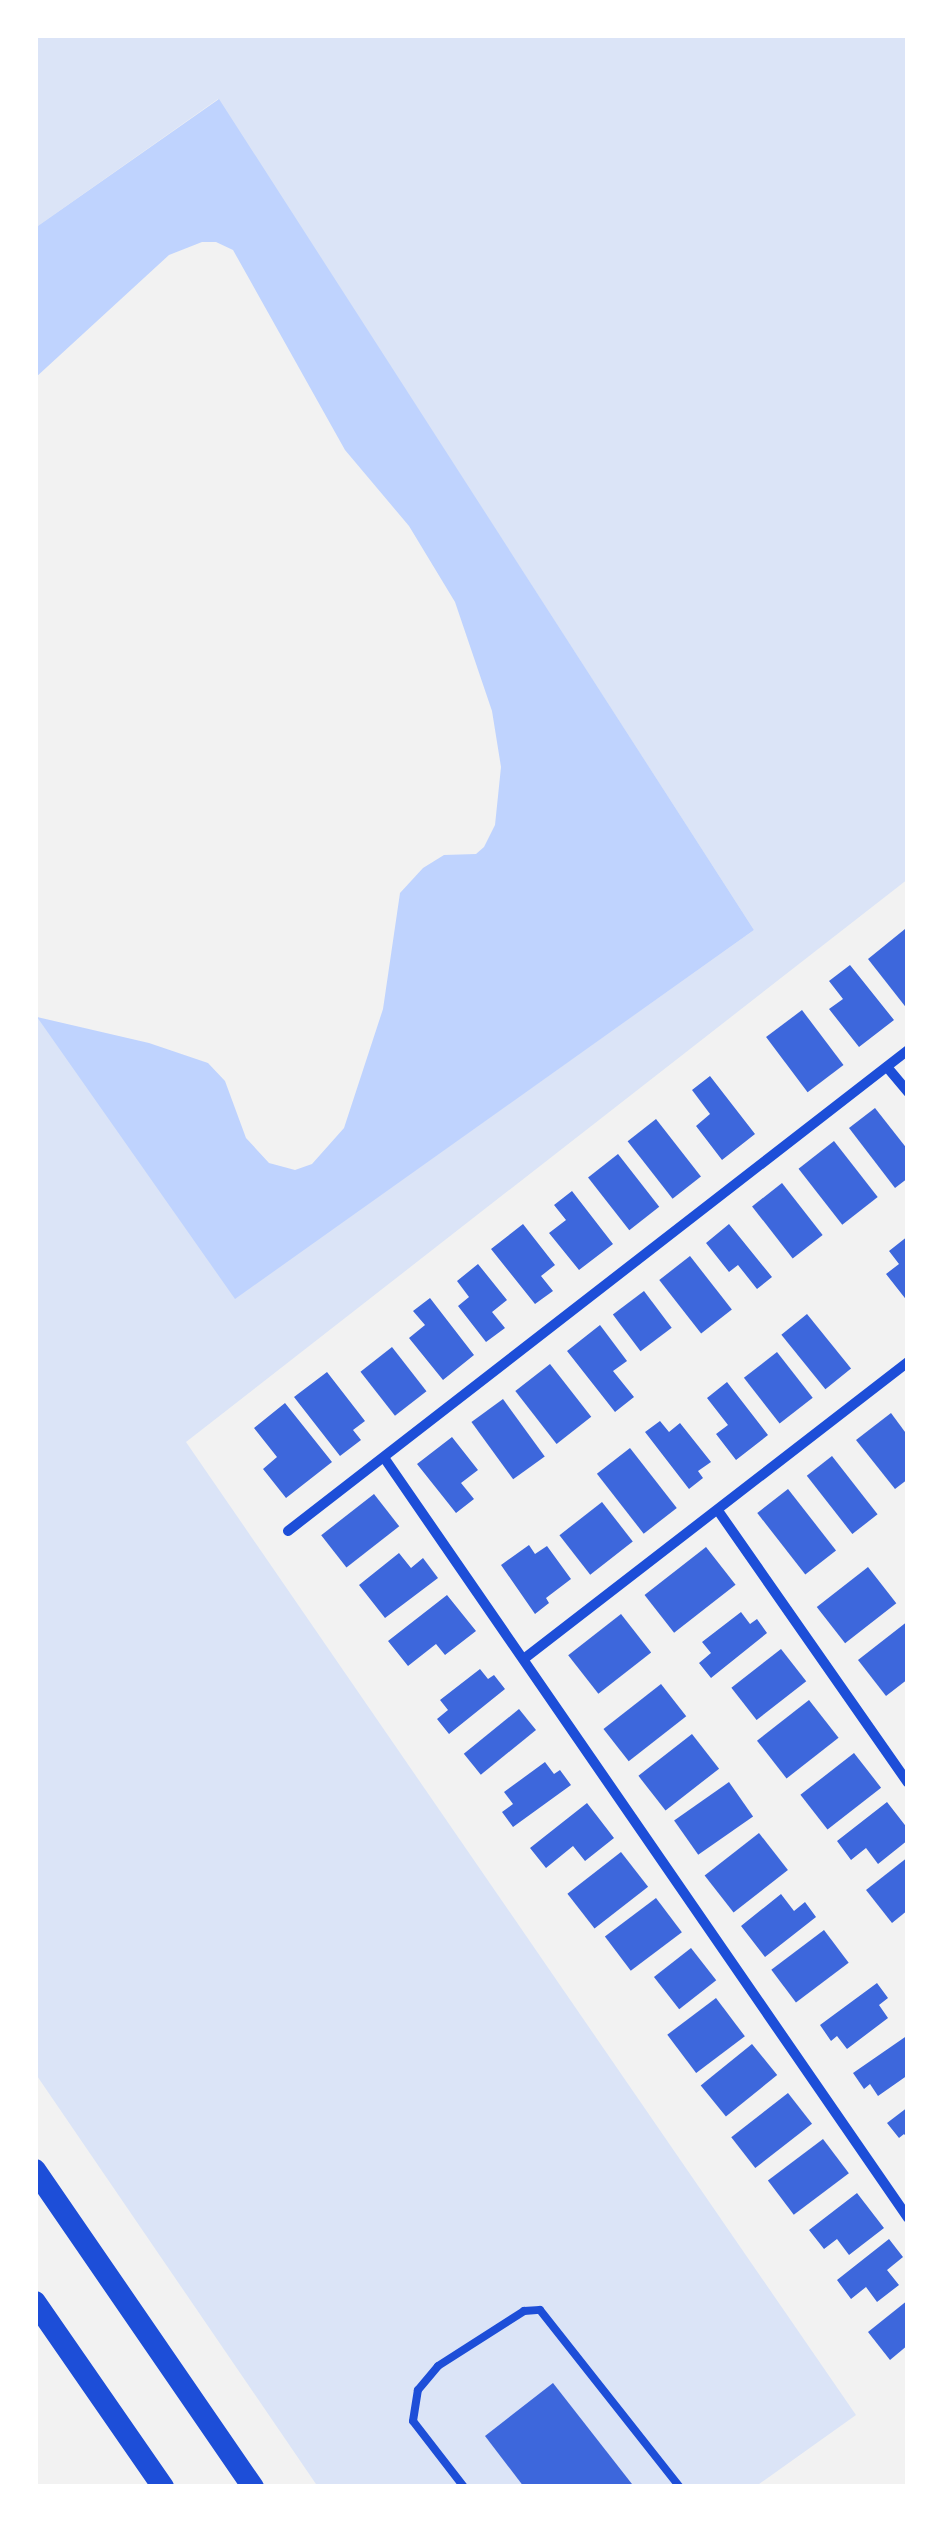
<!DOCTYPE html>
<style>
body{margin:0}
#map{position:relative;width:943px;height:2522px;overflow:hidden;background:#f2f2f2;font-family:Arial,sans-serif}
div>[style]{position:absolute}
.green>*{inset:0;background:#dbe4f7}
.water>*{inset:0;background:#bfd3fe}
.building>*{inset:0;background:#3d67dc;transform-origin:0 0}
.service>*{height:8px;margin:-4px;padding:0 4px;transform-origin:4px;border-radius:4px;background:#1d4ed8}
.minor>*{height:10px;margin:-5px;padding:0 5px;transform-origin:5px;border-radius:5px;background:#1d4ed8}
.primary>*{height:22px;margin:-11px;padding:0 11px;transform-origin:11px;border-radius:11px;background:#1d4ed8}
span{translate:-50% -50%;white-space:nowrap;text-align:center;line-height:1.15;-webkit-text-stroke:9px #fff;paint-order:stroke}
.frame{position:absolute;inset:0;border:38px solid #fff;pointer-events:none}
</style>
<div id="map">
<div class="green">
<div style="clip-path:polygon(35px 35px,908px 35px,908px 879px,186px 1442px,856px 2415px,755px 2487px,318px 2487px,35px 2073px,35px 1013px,235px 1298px,754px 930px,218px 99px,35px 228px)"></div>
</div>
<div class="water">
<div style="clip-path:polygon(219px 99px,754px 930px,235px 1299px,37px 1017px,149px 1043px,208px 1063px,225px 1081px,246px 1138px,269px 1163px,295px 1170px,312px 1164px,344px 1128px,383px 1009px,400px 893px,423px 868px,444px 855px,476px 854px,484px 847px,495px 825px,501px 767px,492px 711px,455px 602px,409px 526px,345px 450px,233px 250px,216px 242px,202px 242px,169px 255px,35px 378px,35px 228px)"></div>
</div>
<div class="building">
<div style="clip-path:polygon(905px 929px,908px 933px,908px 1010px,868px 959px)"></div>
<div style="clip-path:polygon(850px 965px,894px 1020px,859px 1047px,829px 1009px,843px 999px,829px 981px)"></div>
<div style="left:802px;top:1010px;width:69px;height:45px;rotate:53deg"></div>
<div style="clip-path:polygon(710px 1076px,755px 1134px,722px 1160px,696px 1126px,710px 1114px,692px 1090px)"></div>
<div style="clip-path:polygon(875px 1108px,908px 1150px,908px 1178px,895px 1188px,849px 1128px)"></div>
<div style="left:656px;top:1119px;width:73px;height:36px;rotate:52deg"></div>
<div style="left:834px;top:1141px;width:71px;height:45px;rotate:52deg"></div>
<div style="left:618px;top:1154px;width:67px;height:38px;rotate:52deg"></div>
<div style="left:782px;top:1183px;width:66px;height:38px;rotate:52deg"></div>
<div style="clip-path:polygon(572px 1191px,613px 1244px,579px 1270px,549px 1233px,566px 1220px,554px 1205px)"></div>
<div style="clip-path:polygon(523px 1224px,555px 1265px,541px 1276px,553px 1291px,535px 1304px,491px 1249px)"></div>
<div style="clip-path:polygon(729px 1224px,772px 1277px,757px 1289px,738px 1265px,729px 1272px,706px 1243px)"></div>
<div style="clip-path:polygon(908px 1236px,908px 1302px,886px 1274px,899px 1264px,889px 1251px)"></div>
<div style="left:690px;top:1256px;width:68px;height:39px;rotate:52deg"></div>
<div style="clip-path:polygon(478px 1264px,507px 1300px,492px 1312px,505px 1328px,486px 1342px,458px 1306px,469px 1297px,457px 1281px)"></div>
<div style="left:644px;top:1291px;width:46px;height:39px;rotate:53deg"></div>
<div style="clip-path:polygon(430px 1298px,474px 1355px,443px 1380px,409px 1338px,425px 1325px,413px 1311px)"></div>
<div style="left:807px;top:1314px;width:70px;height:33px;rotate:51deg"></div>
<div style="clip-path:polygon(600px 1325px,627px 1361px,613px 1371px,634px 1397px,615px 1412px,567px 1351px)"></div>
<div style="left:392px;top:1347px;width:56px;height:40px;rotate:52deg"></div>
<div style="left:777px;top:1352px;width:58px;height:42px;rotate:52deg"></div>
<div style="left:550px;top:1364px;width:67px;height:44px;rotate:52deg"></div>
<div style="clip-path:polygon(327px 1372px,365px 1421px,353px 1430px,361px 1440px,340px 1456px,294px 1397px)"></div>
<div style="clip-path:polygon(727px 1382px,768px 1435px,736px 1460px,716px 1434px,728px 1425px,707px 1398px)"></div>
<div style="left:503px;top:1399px;width:71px;height:39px;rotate:54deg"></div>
<div style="clip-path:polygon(285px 1403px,332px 1462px,286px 1498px,263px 1469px,277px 1457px,254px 1428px)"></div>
<div style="clip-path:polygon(891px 1413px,908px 1436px,908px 1479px,895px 1489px,856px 1440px)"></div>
<div style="clip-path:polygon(660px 1421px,669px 1432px,680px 1423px,711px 1462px,698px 1471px,703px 1478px,689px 1489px,645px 1432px)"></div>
<div style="clip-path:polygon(452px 1437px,478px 1470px,461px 1483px,474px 1499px,456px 1513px,417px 1464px)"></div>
<div style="left:630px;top:1448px;width:76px;height:42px;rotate:52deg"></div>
<div style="left:832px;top:1456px;width:74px;height:32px;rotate:52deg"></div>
<div style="left:788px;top:1489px;width:78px;height:39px;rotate:52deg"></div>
<div style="left:374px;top:1494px;width:41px;height:67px;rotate:52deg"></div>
<div style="left:602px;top:1502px;width:50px;height:54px;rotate:52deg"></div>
<div style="clip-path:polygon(529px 1545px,535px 1554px,547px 1546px,571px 1579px,546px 1598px,549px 1603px,535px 1614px,501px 1565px)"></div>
<div style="left:706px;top:1547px;width:48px;height:78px;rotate:52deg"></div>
<div style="clip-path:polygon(399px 1553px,411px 1568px,423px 1558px,438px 1578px,385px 1618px,359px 1585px)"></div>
<div style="left:868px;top:1567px;width:46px;height:65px;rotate:52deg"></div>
<div style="clip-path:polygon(447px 1595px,476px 1631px,445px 1655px,436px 1644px,408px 1666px,388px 1641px)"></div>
<div style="clip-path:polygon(741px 1612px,750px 1624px,757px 1619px,767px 1633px,711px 1678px,699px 1663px,711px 1653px,702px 1642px)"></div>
<div style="left:621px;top:1614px;width:49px;height:67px;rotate:52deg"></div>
<div style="clip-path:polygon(908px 1621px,908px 1679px,886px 1696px,858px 1660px)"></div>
<div style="left:781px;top:1649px;width:41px;height:63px;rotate:52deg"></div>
<div style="clip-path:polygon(480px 1669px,488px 1679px,494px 1675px,505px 1689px,449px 1734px,437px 1719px,448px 1710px,440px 1700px)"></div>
<div style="left:661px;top:1684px;width:41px;height:73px;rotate:52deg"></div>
<div style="left:809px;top:1700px;width:48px;height:66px;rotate:52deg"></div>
<div style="left:519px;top:1709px;width:27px;height:71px;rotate:51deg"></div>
<div style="left:692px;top:1734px;width:44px;height:68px;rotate:52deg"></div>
<div style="left:854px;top:1753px;width:44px;height:68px;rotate:52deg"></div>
<div style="clip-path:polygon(545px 1762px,554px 1774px,560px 1770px,571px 1785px,513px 1827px,502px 1812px,513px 1804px,504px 1792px)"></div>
<div style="left:729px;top:1782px;width:42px;height:67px;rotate:55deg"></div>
<div style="clip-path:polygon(887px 1802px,908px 1829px,908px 1840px,878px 1864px,866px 1848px,851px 1860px,837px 1841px)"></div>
<div style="clip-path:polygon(587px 1803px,614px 1838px,585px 1861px,573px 1846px,546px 1868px,530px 1848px)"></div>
<div style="left:759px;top:1833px;width:47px;height:69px;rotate:52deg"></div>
<div style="left:621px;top:1852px;width:44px;height:68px;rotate:52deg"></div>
<div style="clip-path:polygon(908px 1857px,908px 1910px,892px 1923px,866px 1890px)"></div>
<div style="clip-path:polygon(781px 1894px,794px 1911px,805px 1902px,816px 1917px,765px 1957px,741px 1926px)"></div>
<div style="left:656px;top:1898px;width:43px;height:64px;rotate:53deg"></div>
<div style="left:824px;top:1930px;width:41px;height:66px;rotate:53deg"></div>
<div style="left:691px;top:1948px;width:41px;height:47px;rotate:52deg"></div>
<div style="clip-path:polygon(877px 1983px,888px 1998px,879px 2005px,888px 2018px,847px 2049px,837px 2036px,831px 2041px,820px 2025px)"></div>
<div style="left:716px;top:1998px;width:48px;height:61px;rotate:53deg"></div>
<div style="clip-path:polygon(908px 2035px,908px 2075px,878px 2096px,870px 2084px,864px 2089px,853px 2073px)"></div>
<div style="left:752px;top:2044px;width:40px;height:66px;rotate:51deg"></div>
<div style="left:788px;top:2093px;width:39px;height:72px;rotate:52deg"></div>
<div style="clip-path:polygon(908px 2107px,908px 2139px,904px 2134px,899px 2138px,887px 2123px)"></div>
<div style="left:823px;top:2139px;width:43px;height:69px;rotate:53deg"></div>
<div style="clip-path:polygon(857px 2193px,884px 2228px,849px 2255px,837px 2239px,824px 2249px,809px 2230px)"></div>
<div style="clip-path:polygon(889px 2239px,903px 2257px,887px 2270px,899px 2285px,877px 2302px,866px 2287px,851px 2299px,837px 2280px)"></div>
<div style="clip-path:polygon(908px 2300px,908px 2345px,890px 2360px,868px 2332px)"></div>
<div style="clip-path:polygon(553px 2383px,632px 2484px,628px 2487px,524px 2487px,485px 2436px)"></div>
</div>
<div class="service">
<div style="left:464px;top:2487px;width:83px;rotate:-127.7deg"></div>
<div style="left:413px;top:2421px;width:31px;rotate:-81deg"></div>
<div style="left:418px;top:2390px;width:31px;rotate:-50deg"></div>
<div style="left:438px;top:2366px;width:102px;rotate:-32.6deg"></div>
<div style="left:524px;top:2311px;width:16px;rotate:-4deg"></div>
<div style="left:540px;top:2310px;width:226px;rotate:51.7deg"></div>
</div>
<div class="minor">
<div style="left:887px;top:1067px;width:33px;rotate:50deg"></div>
<div style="left:385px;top:1459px;width:922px;rotate:55.43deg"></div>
<div style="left:719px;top:1512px;width:330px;rotate:55.1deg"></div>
<div style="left:288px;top:1531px;width:785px;rotate:-37.8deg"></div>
<div style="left:525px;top:1658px;width:484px;rotate:-37.7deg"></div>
</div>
<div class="primary">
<div style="left:35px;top:2170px;width:385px;rotate:55.5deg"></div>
<div style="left:35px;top:2302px;width:225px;rotate:55.3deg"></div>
</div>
<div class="frame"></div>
</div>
